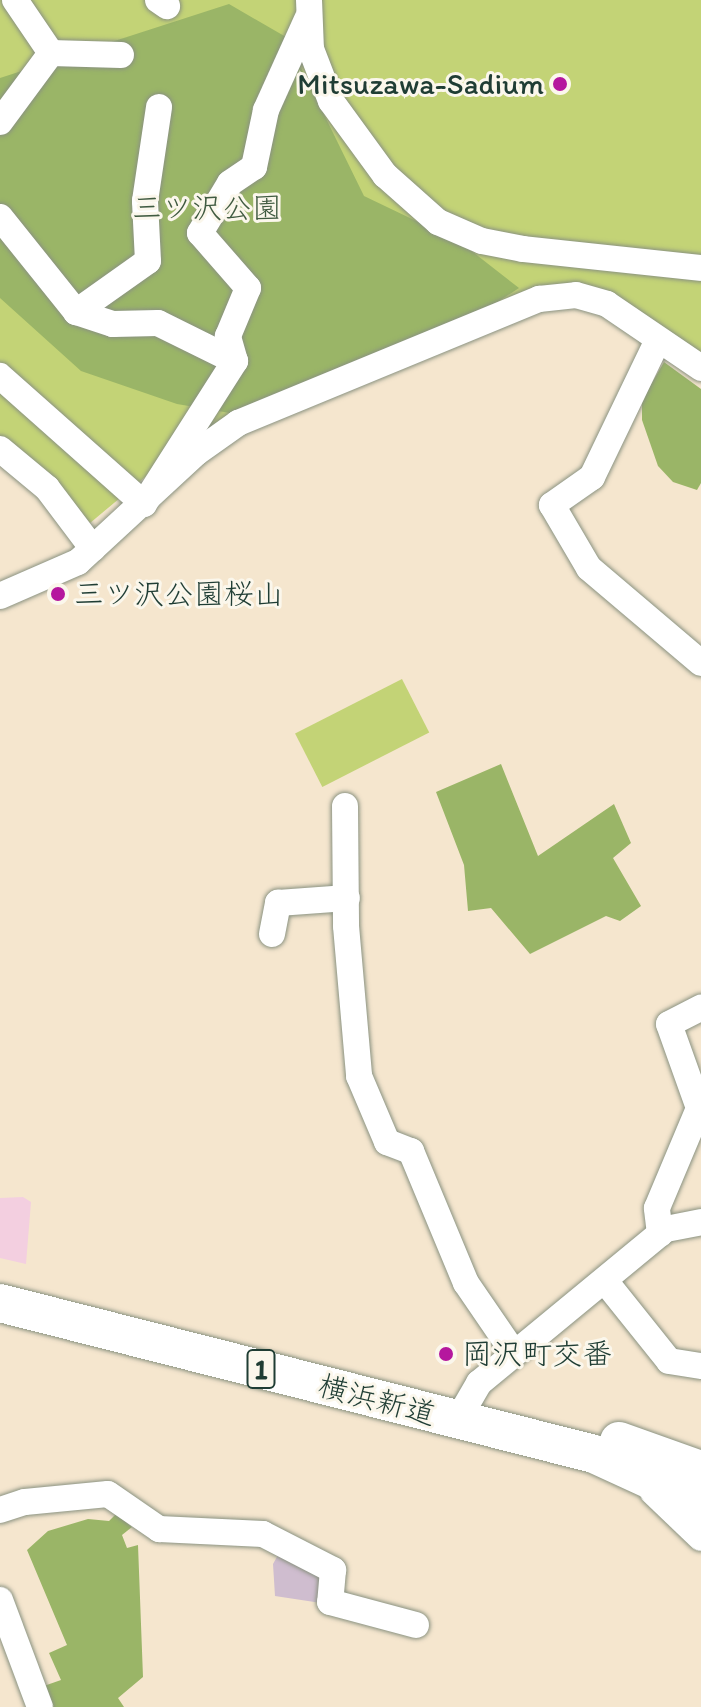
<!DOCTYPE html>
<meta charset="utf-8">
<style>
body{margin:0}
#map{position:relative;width:701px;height:1707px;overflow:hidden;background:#f5e6ce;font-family:Itim,"Klee One",sans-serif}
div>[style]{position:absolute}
.built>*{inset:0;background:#f3cfe0}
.industrial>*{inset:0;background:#cfbdcf}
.green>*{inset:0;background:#c3d376;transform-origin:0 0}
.forest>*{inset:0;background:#9ab567}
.roads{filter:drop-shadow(0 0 2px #8a9281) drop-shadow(0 0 2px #8a9281)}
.minor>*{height:26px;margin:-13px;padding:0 13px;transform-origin:13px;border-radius:13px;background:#fff}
.highway>*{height:38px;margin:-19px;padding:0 19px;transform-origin:19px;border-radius:19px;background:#fff}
.dots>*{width:22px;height:22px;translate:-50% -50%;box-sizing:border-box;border:4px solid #fbf7ec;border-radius:50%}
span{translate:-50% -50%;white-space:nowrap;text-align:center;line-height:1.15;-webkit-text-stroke:6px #fbf7ec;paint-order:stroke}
.shield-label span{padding:2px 6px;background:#fbf7ec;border:2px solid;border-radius:6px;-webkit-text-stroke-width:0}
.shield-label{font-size:28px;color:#1f3d34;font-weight:700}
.poi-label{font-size:30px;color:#1f3d34}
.right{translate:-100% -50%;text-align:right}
.left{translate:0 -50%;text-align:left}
.park-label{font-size:30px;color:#405b41}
.street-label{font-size:30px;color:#1f3d34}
</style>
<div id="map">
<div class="built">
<div style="clip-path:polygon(23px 1197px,31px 1202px,26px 1264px,0 1258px,0 1198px)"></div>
</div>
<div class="industrial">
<div style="clip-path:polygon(278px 1555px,317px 1572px,325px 1582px,321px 1603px,275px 1596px,273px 1564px)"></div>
</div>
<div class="green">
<div style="clip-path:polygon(0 0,701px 0,701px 353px,531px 289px,180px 448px,90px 523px,52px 476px,0 439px)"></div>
<div style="left:402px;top:679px;width:60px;height:120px;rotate:63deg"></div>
</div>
<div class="forest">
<div style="clip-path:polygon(229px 4px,286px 37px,364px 196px,460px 242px,519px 288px,410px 359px,230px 413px,177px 404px,81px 371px,0 298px,0 78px)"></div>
<div style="clip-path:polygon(664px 362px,701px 389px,701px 483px,697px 490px,673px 482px,658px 466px,642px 420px,642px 400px)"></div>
<div style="clip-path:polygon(501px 764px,538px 856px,614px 804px,631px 843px,613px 858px,641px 906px,620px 921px,606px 916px,530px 954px,491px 908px,468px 911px,464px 865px,436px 792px)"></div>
<div style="clip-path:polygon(116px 1514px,132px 1527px,122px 1535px,127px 1548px,138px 1545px,143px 1677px,118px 1698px,124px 1707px,48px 1707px,41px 1687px,61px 1680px,49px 1653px,67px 1645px,27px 1550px,48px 1531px,88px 1519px,109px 1521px)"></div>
</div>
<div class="roads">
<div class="minor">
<div style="left:15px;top:0;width:64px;rotate:55.8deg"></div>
<div style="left:158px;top:0;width:11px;rotate:34deg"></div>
<div style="left:309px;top:0;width:49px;rotate:87.7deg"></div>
<div style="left:311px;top:49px;width:56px;rotate:69deg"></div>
<div style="left:331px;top:101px;width:92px;rotate:53.9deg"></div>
<div style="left:385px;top:175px;width:71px;rotate:41.6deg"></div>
<div style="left:438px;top:222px;width:48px;rotate:23.4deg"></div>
<div style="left:482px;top:241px;width:42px;rotate:11deg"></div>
<div style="left:523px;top:249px;width:179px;rotate:6.1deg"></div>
<div style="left:0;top:122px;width:86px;rotate:-53.5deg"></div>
<div style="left:51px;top:53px;width:70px;rotate:1.6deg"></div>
<div style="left:0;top:217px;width:122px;rotate:51.3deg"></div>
<div style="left:76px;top:312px;width:39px;rotate:18deg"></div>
<div style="left:113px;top:324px;width:45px;rotate:-1.3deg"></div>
<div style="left:158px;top:323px;width:86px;rotate:26.3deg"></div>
<div style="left:235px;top:361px;width:169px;rotate:122.5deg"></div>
<div style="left:144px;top:504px;width:193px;rotate:-138.4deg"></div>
<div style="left:76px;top:312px;width:88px;rotate:-35.3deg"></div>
<div style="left:148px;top:261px;width:60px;rotate:-92.9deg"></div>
<div style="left:145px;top:201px;width:95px;rotate:-81.5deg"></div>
<div style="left:657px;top:342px;width:150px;rotate:115.7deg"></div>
<div style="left:592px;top:477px;width:49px;rotate:145deg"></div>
<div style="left:552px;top:505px;width:73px;rotate:59.6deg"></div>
<div style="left:589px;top:568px;width:147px;rotate:40.3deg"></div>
<div style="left:235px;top:361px;width:26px;rotate:-106deg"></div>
<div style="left:228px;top:336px;width:52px;rotate:-67.4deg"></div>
<div style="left:248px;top:288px;width:73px;rotate:-131.1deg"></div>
<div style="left:200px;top:233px;width:58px;rotate:-59deg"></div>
<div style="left:230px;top:183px;width:29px;rotate:-34deg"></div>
<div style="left:254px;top:167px;width:58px;rotate:-78.1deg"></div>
<div style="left:266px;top:110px;width:100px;rotate:-65.7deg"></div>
<div style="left:0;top:449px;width:61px;rotate:39.7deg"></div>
<div style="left:47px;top:488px;width:76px;rotate:53deg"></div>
<div style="left:0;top:596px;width:85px;rotate:-23.6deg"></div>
<div style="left:78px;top:562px;width:161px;rotate:-42.7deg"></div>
<div style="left:196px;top:453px;width:52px;rotate:-35.5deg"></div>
<div style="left:238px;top:423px;width:326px;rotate:-22.4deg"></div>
<div style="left:539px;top:299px;width:37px;rotate:-6deg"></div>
<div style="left:576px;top:295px;width:32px;rotate:16deg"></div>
<div style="left:607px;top:304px;width:114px;rotate:34.2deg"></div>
<div style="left:345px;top:806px;width:120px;rotate:89.5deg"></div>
<div style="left:346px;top:926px;width:151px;rotate:85deg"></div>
<div style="left:359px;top:1076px;width:72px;rotate:67deg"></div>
<div style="left:387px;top:1142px;width:26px;rotate:21deg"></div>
<div style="left:411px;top:1151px;width:143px;rotate:67.4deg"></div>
<div style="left:466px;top:1283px;width:85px;rotate:55.6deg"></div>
<div style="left:272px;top:934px;width:32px;rotate:-79deg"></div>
<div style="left:278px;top:903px;width:69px;rotate:-4.1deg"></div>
<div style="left:660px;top:1234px;width:26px;rotate:-97deg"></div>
<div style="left:657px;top:1208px;width:108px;rotate:-67.2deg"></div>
<div style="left:699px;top:1108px;width:89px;rotate:-109.7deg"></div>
<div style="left:669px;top:1024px;width:36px;rotate:-27deg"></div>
<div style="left:605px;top:1281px;width:102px;rotate:51.3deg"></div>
<div style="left:669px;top:1361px;width:32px;rotate:9deg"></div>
<div style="left:457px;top:1421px;width:44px;rotate:-59.9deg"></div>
<div style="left:479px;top:1383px;width:242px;rotate:-39.5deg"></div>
<div style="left:666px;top:1229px;width:36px;rotate:-11deg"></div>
<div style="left:653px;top:1492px;width:66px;rotate:43.8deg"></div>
<div style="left:0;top:1510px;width:26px;rotate:-18deg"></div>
<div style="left:25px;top:1502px;width:83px;rotate:-5.5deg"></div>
<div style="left:108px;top:1494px;width:62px;rotate:34.5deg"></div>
<div style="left:159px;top:1529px;width:104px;rotate:2.8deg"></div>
<div style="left:263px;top:1534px;width:79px;rotate:27.2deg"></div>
<div style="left:333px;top:1570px;width:32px;rotate:95deg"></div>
<div style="left:330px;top:1602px;width:89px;rotate:15deg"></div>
<div style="left:0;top:1600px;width:114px;rotate:69.5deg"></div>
</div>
<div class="highway">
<div style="left:0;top:1303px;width:613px;rotate:14.26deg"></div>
<div style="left:594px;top:1454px;width:118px;rotate:24.6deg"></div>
<div style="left:619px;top:1441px;width:87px;rotate:19.5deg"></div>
</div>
</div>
<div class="dots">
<div style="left:560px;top:84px;background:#b5179e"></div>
<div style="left:58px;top:594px;background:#b5179e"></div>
<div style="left:446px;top:1354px;background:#b5179e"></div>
</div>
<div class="shield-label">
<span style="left:261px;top:1369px">1</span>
</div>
<div class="poi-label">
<span class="right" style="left:544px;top:84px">Mitsuzawa-Sadium</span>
<span class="left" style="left:74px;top:594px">三ツ沢公園桜山</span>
<span class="left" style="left:462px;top:1354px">岡沢町交番</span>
</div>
<div class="park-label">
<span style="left:207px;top:208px">三ツ沢公園</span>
</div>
<div class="street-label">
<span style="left:377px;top:1400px;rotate:15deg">横浜新道</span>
</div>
</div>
